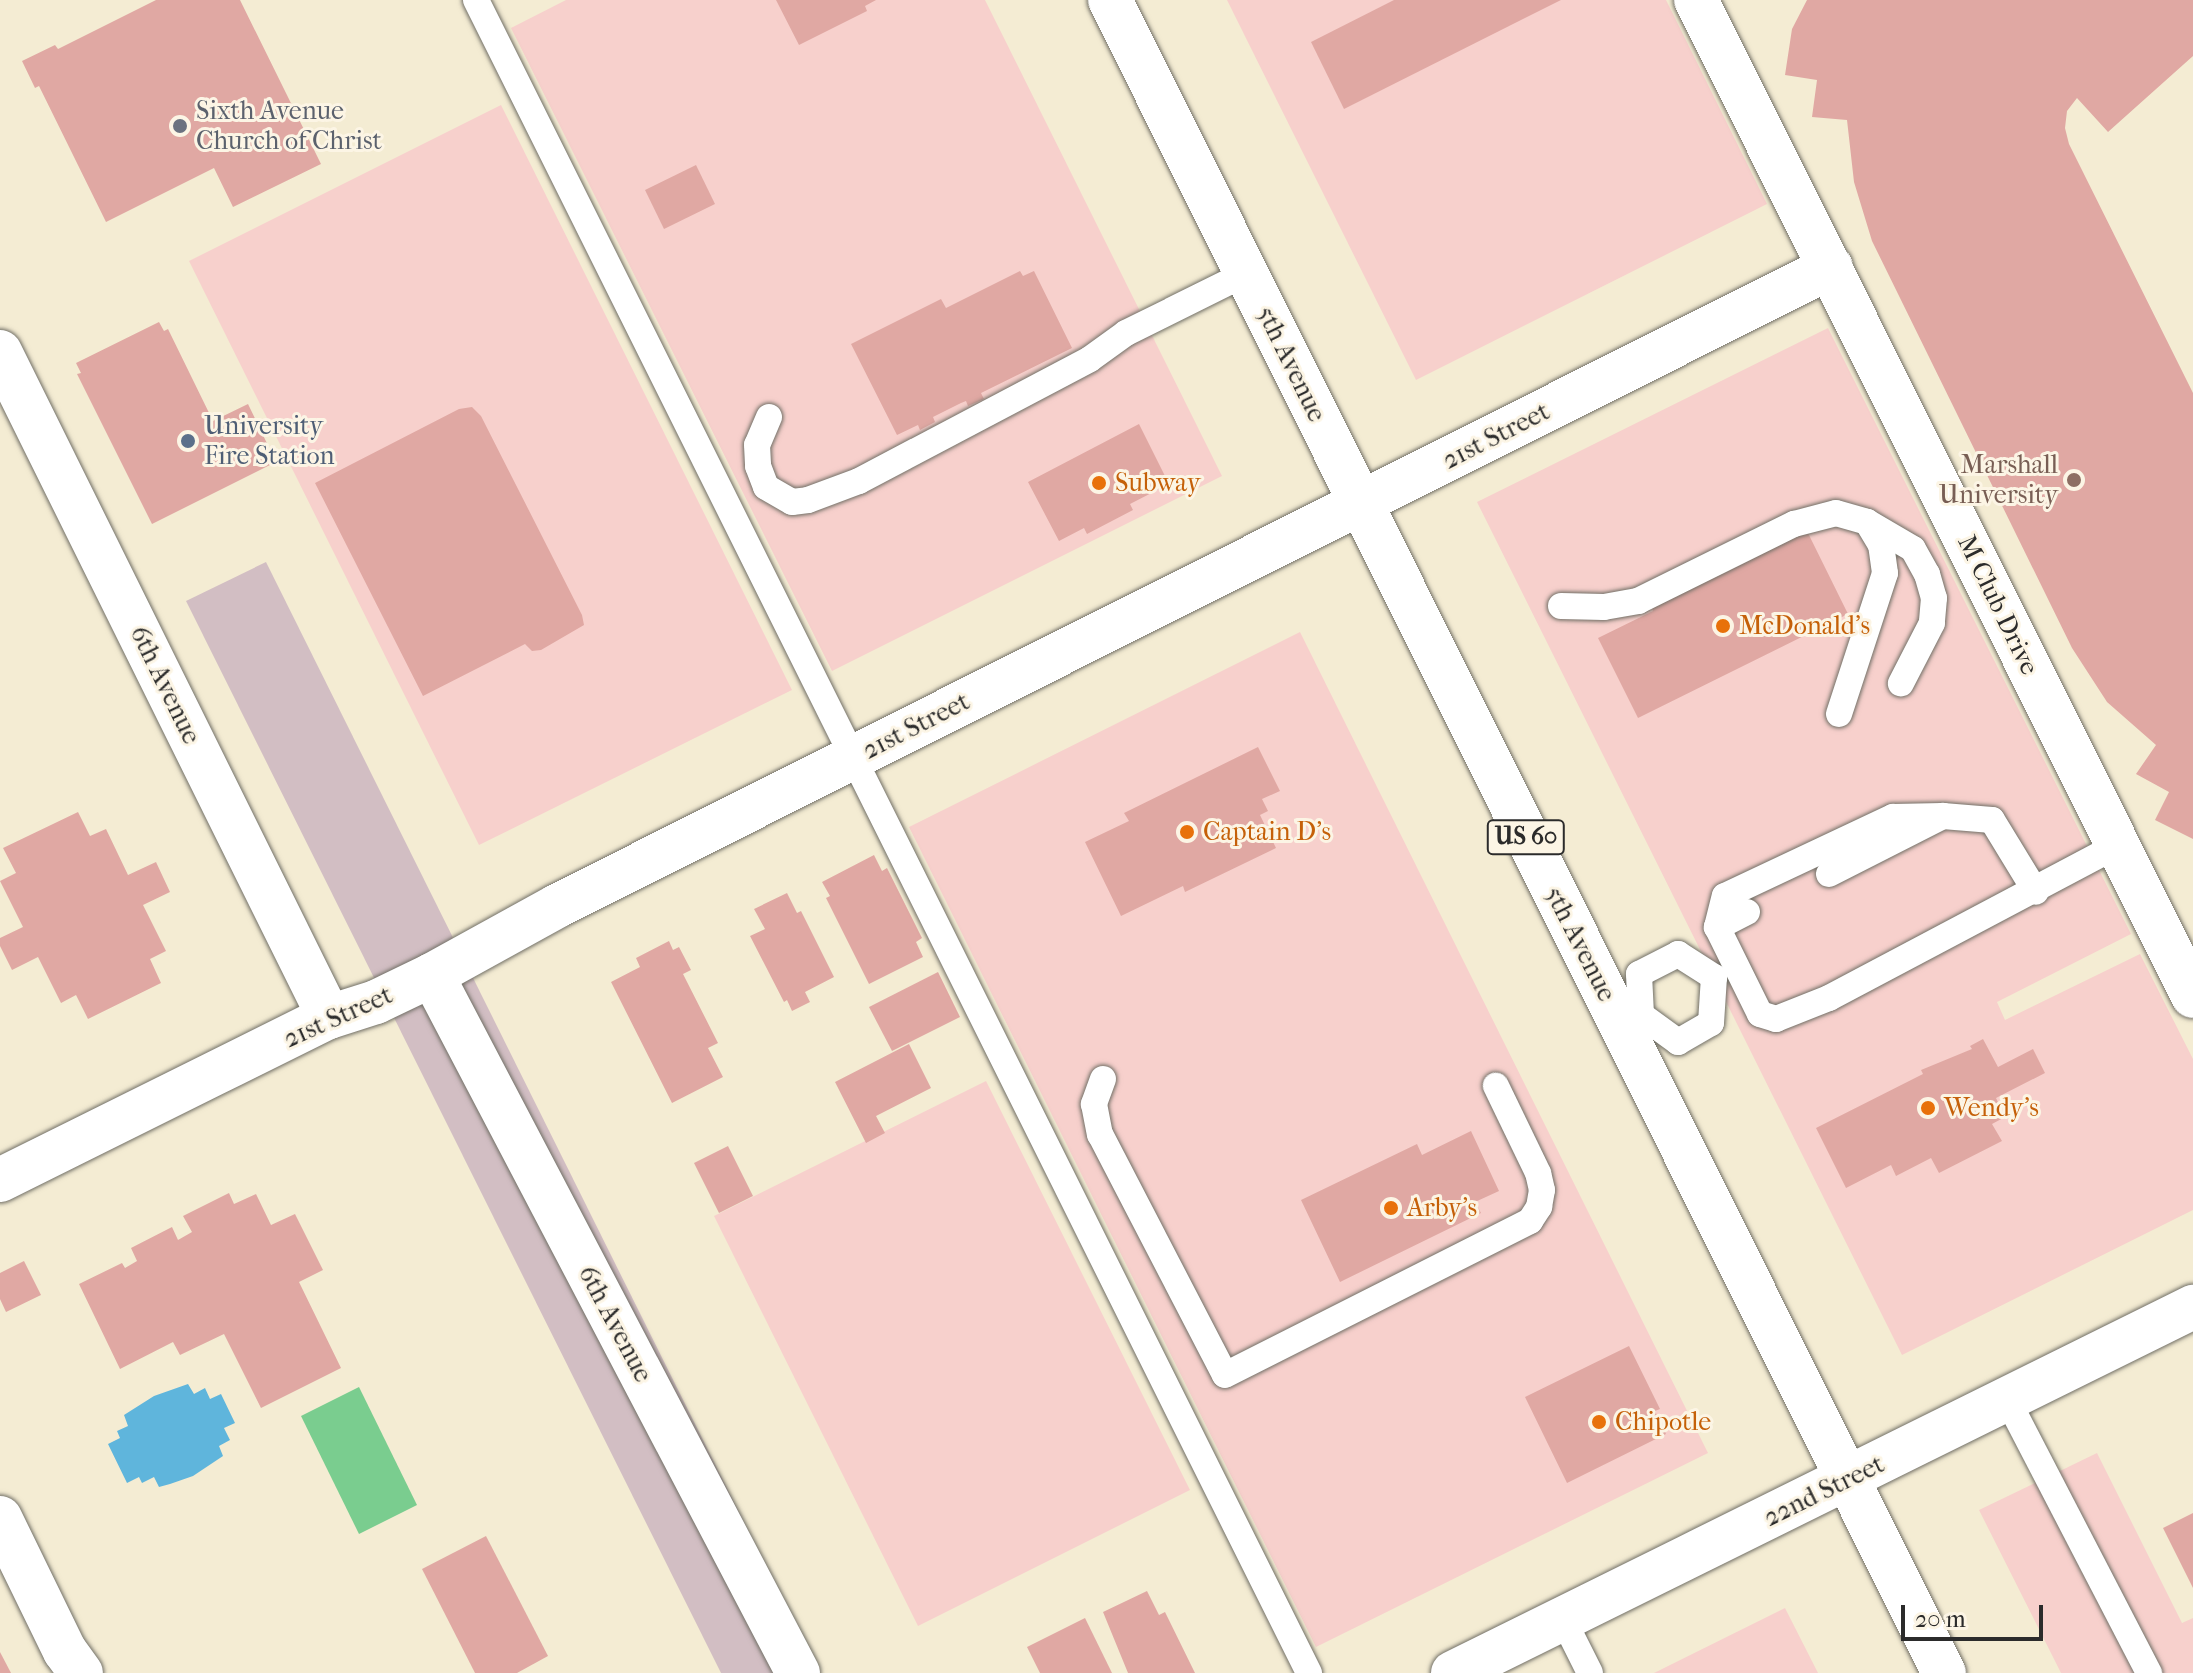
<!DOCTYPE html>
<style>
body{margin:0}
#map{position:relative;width:2193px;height:1673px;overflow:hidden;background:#f4ecd3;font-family:"IM FELL French Canon",serif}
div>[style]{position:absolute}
.built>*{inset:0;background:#f7d0cc}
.industrial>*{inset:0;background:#d2bec3}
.green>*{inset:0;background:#7acd8f}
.water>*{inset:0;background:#5fb5dc}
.building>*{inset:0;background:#e0a8a3}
.roads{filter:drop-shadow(0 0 2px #716f66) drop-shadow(0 0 2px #716f66)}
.lane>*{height:26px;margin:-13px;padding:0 13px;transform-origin:13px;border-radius:13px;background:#fff}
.street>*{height:44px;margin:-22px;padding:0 22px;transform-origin:22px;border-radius:22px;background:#fff}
.primary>*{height:44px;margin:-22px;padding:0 22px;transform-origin:22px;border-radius:22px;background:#fff}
.dots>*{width:22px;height:22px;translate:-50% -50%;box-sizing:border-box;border:4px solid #fcf5e5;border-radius:50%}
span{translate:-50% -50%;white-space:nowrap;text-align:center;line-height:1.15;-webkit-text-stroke:6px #fcf5e5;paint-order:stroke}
.shield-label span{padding:2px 6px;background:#fcf5e5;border:2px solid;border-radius:6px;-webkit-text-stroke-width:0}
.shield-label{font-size:24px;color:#2b2b2b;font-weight:700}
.worship-label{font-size:26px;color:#5b616d}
.left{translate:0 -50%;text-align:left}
.street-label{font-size:26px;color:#2b2b2b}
.service-label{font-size:26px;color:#4e5e75}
.education-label{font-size:26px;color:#785e54}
.right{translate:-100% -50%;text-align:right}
.food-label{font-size:26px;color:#c56008}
.scale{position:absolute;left:1901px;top:1605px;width:142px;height:36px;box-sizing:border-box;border:4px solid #2b2b2b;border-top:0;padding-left:10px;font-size:24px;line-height:28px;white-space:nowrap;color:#2b2b2b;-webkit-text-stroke:6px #fcf5e5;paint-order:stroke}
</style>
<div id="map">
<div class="built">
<i style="clip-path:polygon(566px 0,985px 0,1222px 476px,832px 671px,511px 28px)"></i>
<i style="clip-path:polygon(1227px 0,1666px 0,1767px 204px,1416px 380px)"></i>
<i style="clip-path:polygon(501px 105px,792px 690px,479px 845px,189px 261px)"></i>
<i style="clip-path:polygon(1828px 328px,2131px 934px,1997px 1002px,2005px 1020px,2140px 954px,2193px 1059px,2193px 1210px,1902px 1355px,1477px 502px)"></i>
<i style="clip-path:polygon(1300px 632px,1708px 1453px,1316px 1647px,909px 827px)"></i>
<i style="clip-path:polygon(986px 1081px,1190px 1490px,918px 1626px,714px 1216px)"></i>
<i style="clip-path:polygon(2097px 1453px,2182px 1623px,2193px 1618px,2193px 1673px,2061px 1673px,1979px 1510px)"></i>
<i style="clip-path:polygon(1785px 1608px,1818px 1673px,1654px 1673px)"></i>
</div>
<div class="industrial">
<i style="clip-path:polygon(266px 562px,819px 1673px,721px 1673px,186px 601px)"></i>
</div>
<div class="green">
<i style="clip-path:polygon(359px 1387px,417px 1505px,359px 1534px,301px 1416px)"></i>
</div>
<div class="water">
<i style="clip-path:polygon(188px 1384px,194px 1394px,205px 1388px,210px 1399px,221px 1394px,235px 1423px,224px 1428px,230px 1440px,219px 1446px,223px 1456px,193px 1476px,170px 1484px,159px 1487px,154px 1477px,142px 1483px,139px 1477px,127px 1483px,108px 1444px,120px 1438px,117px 1431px,128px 1426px,124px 1415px,154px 1396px)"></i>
</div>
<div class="building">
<i style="clip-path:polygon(156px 0,240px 0,321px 164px,233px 207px,214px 168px,106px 222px,39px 86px,35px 88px,22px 61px,55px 45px,58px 49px)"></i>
<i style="clip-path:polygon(776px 0,876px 0,865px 6px,867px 11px,799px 45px)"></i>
<i style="clip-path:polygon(1394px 0,1561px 0,1344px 109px,1311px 42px)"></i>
<i style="clip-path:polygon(1807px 0,2193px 0,2193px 56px,2108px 132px,2077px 98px,2067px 111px,2065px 128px,2069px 144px,2193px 393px,2193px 839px,2155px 820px,2169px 792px,2136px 774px,2156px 745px,2107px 702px,2072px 648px,1872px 241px,1854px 182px,1847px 120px,1812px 117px,1817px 80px,1785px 75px,1792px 29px)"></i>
<i style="clip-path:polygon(696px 165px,715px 204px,664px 229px,645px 190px)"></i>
<i style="clip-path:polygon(1020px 271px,1023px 276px,1034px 271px,1072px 348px,981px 393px,984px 399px,968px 406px,966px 401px,961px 403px,933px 417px,935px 422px,920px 430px,918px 425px,897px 435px,851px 344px,941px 299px,946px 308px)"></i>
<i style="clip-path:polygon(159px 322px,164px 331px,168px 329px,213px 421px,248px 404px,276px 462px,152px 524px,77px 374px,81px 373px,76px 363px)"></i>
<i style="clip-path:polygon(472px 407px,481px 416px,582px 615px,584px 625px,541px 650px,532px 651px,525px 644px,423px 696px,315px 483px,459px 409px)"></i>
<i style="clip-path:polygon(1139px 424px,1169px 484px,1130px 504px,1133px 510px,1087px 534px,1084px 528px,1059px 541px,1028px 482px)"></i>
<i style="clip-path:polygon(1806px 529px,1848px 614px,1638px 718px,1598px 638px,1653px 611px,1651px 606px)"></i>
<i style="clip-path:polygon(1258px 747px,1280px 791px,1262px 799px,1268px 811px,1260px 815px,1276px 848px,1185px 892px,1183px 886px,1121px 916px,1085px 842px,1129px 821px,1124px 813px)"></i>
<i style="clip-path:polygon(78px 812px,90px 836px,106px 829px,128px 875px,156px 862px,170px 892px,143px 905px,166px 951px,150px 959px,161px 983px,88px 1019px,76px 995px,61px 1003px,38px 957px,12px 970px,0 946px,0 938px,23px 927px,0 881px,16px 873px,3px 848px)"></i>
<i style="clip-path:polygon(874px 855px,882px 871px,887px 868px,922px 938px,916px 942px,923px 957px,869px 984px,826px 898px,830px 896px,822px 882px)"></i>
<i style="clip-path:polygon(787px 893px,797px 913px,801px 911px,834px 977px,805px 992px,810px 1002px,792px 1011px,787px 1000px,784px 1002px,750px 936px,765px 929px,754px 909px)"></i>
<i style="clip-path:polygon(669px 941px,673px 950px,679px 947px,691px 970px,683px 974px,718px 1043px,708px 1048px,723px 1077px,672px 1103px,611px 982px,640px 967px,636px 958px)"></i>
<i style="clip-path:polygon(938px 972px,960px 1017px,892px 1051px,869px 1007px)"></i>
<i style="clip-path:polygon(1983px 1039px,1998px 1067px,2033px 1049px,2045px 1073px,1996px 1098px,2005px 1117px,1992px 1124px,2002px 1141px,1939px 1173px,1931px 1158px,1896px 1176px,1891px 1165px,1846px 1188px,1816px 1128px,1923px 1074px,1921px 1070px,1972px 1049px,1970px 1046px)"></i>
<i style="clip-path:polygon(909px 1044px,931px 1088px,876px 1116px,885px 1133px,866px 1143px,835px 1082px)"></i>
<i style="clip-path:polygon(1471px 1131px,1499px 1191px,1475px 1202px,1481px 1213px,1340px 1282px,1301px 1200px,1417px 1144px,1422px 1155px)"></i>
<i style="clip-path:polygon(728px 1146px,753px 1196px,719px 1213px,694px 1163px)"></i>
<i style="clip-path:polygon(229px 1193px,234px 1204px,256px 1194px,271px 1225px,295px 1214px,323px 1270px,299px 1282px,341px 1368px,261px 1408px,224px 1334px,180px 1355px,173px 1342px,120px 1369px,79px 1284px,122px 1263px,125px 1268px,137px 1261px,131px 1248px,172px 1227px,178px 1240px,192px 1232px,183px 1216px)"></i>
<i style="clip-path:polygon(24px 1261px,41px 1295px,6px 1312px,0 1299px,0 1273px)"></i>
<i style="clip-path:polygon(1629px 1346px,1660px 1409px,1655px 1411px,1666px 1434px,1567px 1483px,1525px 1397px)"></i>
<i style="clip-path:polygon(2193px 1513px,2193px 1588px,2163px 1528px)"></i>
<i style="clip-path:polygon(486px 1536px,548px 1656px,517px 1673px,475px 1673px,422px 1569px)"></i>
<i style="clip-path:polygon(1147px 1591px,1159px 1615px,1165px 1612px,1195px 1673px,1128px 1673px,1103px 1612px)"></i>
<i style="clip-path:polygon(1085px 1618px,1112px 1673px,1040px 1673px,1027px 1647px)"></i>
<i style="clip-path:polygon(0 1652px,11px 1673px,0 1673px)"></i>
</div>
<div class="roads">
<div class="lane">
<i style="left:476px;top:0;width:1869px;rotate:63.53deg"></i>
<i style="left:769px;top:417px;width:30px;rotate:113deg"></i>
<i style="left:757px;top:445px;width:21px;rotate:87deg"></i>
<i style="left:758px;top:466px;width:22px;rotate:69deg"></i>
<i style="left:766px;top:487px;width:30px;rotate:30deg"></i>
<i style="left:792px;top:502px;width:16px;rotate:-7deg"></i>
<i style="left:808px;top:500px;width:54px;rotate:-20.4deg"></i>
<i style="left:859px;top:481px;width:261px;rotate:-27.8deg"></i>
<i style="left:1090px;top:359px;width:44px;rotate:-35.8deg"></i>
<i style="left:1126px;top:333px;width:133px;rotate:-26.4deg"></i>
<i style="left:1561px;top:606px;width:43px;rotate:1.3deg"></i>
<i style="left:1604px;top:607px;width:35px;rotate:-10deg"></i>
<i style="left:1638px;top:601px;width:174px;rotate:-26.3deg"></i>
<i style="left:1794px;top:524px;width:43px;rotate:-14.7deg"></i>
<i style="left:1836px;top:513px;width:32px;rotate:16deg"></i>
<i style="left:1867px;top:522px;width:53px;rotate:30.4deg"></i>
<i style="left:1913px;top:549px;width:29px;rotate:61deg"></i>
<i style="left:1927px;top:574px;width:25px;rotate:74deg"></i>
<i style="left:1934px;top:598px;width:25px;rotate:95deg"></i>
<i style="left:1932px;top:623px;width:68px;rotate:117.3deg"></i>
<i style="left:1839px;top:714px;width:148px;rotate:-71.9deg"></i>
<i style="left:1885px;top:573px;width:28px;rotate:-98deg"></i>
<i style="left:1881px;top:545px;width:27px;rotate:-121deg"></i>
<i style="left:1829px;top:874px;width:128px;rotate:-27deg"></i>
<i style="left:1943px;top:816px;width:49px;rotate:4.7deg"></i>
<i style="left:1992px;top:820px;width:84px;rotate:58.6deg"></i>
<i style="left:1747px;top:912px;width:34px;rotate:153deg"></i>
<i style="left:1717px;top:927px;width:97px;rotate:63.7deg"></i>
<i style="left:1760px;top:1014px;width:17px;rotate:17deg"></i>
<i style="left:1776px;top:1019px;width:57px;rotate:-21.6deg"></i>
<i style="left:1829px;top:998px;width:327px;rotate:-27.9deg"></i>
<i style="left:1717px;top:927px;width:32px;rotate:-76deg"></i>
<i style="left:1725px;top:896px;width:186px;rotate:-25.2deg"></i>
<i style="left:1893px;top:817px;width:50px;rotate:-1.1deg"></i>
<i style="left:1641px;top:1015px;width:46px;rotate:36.1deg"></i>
<i style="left:1678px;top:1042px;width:38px;rotate:-30deg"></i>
<i style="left:1711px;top:1023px;width:46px;rotate:-86.3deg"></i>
<i style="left:1641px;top:1015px;width:41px;rotate:-92.8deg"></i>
<i style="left:1639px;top:974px;width:44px;rotate:-27.1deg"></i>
<i style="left:1678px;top:954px;width:43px;rotate:32.6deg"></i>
<i style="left:1103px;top:1079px;width:27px;rotate:110deg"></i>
<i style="left:1094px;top:1104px;width:31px;rotate:79deg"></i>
<i style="left:1100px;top:1134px;width:271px;rotate:62.6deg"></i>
<i style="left:1225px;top:1375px;width:342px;rotate:-26.8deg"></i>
<i style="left:1530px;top:1221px;width:17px;rotate:-57deg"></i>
<i style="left:1539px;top:1207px;width:17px;rotate:-80deg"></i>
<i style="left:1542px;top:1190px;width:17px;rotate:-103deg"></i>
<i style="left:1538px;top:1173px;width:97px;rotate:-115.8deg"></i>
<i style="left:2007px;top:1399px;width:309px;rotate:62.6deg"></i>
<i style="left:1563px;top:1619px;width:60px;rotate:63.4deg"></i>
</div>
<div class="street">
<i style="left:1696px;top:0;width:1113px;rotate:63.48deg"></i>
<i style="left:0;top:352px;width:742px;rotate:63.68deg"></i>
<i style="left:432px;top:975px;width:788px;rotate:62.33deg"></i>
<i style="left:0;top:1180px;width:367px;rotate:-26.4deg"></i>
<i style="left:329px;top:1017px;width:49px;rotate:-17.7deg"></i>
<i style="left:376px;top:1002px;width:62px;rotate:-25.7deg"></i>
<i style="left:432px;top:975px;width:143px;rotate:-28.9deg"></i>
<i style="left:557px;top:906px;width:1425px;rotate:-26.64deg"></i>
<i style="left:0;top:1518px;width:148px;rotate:64deg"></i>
<i style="left:65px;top:1651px;width:27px;rotate:54deg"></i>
<i style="left:1453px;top:1673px;width:826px;rotate:-26.32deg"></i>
</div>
<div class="primary">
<i style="left:1110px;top:0;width:1869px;rotate:63.5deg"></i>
</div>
</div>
<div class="dots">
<i style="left:180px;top:126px;background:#6b7280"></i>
<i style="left:188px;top:441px;background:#5c6f8a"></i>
<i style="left:2074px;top:480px;background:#8d6e63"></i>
<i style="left:1099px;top:483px;background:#e8710a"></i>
<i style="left:1723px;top:626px;background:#e8710a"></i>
<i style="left:1187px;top:832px;background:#e8710a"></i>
<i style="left:1928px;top:1108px;background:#e8710a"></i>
<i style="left:1391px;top:1208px;background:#e8710a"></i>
<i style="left:1599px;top:1422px;background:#e8710a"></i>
</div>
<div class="shield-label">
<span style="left:1526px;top:837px">US 60</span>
</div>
<div class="worship-label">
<span class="left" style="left:196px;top:126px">Sixth Avenue<br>Church of Christ</span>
</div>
<div class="street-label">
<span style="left:1291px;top:364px;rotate:64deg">5th Avenue</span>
<span style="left:1496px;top:436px;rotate:-27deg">21st Street</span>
<span style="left:1998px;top:605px;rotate:64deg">M Club Drive</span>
<span style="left:165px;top:685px;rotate:64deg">6th Avenue</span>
<span style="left:916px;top:726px;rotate:-27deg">21st Street</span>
<span style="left:1580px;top:944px;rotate:63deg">5th Avenue</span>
<span style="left:338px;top:1017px;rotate:-24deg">21st Street</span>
<span style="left:615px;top:1324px;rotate:62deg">6th Avenue</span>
<span style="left:1824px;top:1491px;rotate:-26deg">22nd Street</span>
</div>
<div class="service-label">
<span class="left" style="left:204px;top:441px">University<br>Fire Station</span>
</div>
<div class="education-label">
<span class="right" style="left:2058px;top:480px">Marshall<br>University</span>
</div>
<div class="food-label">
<span class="left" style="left:1115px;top:483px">Subway</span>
<span class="left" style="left:1739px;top:626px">McDonald's</span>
<span class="left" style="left:1203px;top:832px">Captain D's</span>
<span class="left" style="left:1944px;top:1108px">Wendy's</span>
<span class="left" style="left:1407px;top:1208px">Arby's</span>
<span class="left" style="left:1615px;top:1422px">Chipotle</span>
</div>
<div class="scale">20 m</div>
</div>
